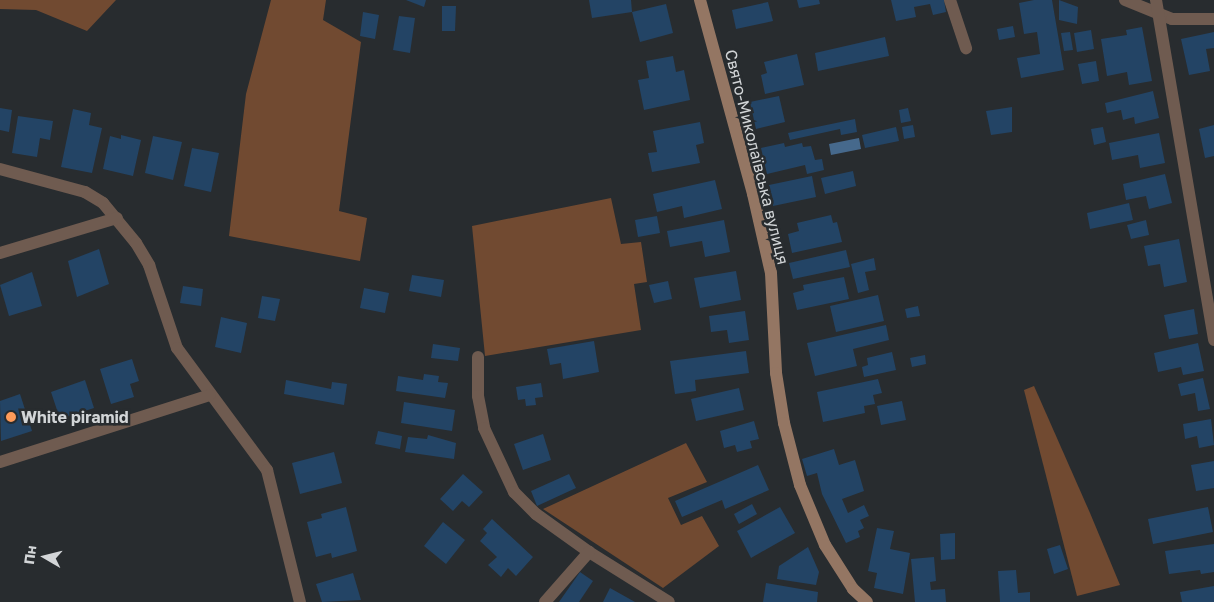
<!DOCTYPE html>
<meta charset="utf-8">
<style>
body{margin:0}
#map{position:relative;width:1214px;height:602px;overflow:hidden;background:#282c2f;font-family:"Golos Text",sans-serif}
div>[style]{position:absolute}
.green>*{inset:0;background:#714a31}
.water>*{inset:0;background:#46698c}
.building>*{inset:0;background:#234465}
.street>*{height:12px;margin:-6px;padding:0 6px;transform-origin:6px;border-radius:6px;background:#6f5b50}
.secondary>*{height:12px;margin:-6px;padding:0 6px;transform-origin:6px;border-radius:6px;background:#947663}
.dots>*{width:14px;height:14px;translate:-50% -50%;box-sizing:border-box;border:2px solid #282c2f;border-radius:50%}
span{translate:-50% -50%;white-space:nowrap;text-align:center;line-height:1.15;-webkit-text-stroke:5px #282c2f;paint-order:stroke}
.street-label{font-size:16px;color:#d2d5d7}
.poi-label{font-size:16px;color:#d2d5d7;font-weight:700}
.left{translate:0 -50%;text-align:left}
.north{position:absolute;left:20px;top:532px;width:50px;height:50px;-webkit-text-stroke:4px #282c2f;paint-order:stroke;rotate:278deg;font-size:14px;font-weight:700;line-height:20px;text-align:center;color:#d2d5d7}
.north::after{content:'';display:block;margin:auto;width:18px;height:22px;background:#d2d5d7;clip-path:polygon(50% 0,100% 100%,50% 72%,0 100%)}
</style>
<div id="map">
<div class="green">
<i style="clip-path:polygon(0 0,116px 0,87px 31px,36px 10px,0 9px)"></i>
<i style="clip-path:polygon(271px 0,326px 0,323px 20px,361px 42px,339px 211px,367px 218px,360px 261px,229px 236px,246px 94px)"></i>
<i style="clip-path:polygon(611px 198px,621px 244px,641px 242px,647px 282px,634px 284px,641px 330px,485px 356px,472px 226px)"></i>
<i style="clip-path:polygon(1034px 386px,1090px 513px,1120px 585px,1077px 596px,1024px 390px)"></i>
<i style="clip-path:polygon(686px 443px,707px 482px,668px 498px,681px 525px,702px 516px,719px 546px,663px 588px,543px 509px)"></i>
</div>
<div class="water">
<i style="clip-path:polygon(859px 138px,861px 149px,831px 155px,829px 144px)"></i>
</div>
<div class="building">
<i style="clip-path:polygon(406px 0,426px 0,424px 7px)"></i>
<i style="clip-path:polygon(589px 0,631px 0,632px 12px,592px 18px)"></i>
<i style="clip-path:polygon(797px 0,819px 0,820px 4px,799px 8px)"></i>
<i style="clip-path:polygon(891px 0,944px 0,946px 12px,933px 15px,930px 4px,914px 7px,916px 17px,896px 21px)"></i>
<i style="clip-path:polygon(1034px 0,1052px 0,1064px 70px,1021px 78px,1017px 58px,1040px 54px,1037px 32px,1024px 34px,1019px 3px)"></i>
<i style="clip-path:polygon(1059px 0,1078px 7px,1077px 24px,1059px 20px)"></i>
<i style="clip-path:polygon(768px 2px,773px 21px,736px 29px,732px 10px)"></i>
<i style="clip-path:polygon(666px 4px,673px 33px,640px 42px,632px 12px)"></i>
<i style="clip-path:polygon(442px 6px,456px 6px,455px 31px,442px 31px)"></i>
<i style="clip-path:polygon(363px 12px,379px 15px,375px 39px,360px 36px)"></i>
<i style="clip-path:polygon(399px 16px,415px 18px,410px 53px,393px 50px)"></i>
<i style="clip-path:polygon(1013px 26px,1015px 37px,999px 40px,997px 29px)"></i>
<i style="clip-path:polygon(1142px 27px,1152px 81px,1129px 85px,1127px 72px,1107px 76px,1101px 39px,1127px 35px,1126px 30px)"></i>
<i style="clip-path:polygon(1091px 30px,1094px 49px,1077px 52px,1074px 33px)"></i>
<i style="clip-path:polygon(1070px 32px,1073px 50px,1064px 51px,1061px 33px)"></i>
<i style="clip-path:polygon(1214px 32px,1214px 48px,1206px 49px,1210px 71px,1189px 75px,1181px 39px)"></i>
<i style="clip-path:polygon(885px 37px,889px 56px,818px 71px,815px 53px)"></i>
<i style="clip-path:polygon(797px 54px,804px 85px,765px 94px,761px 75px,767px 73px,764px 62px)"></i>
<i style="clip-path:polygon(673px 56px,676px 72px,684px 70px,690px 100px,644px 110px,638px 80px,649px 78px,646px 61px)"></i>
<i style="clip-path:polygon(1096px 61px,1099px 81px,1082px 84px,1078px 64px)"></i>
<i style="clip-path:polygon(1153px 91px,1159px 118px,1135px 124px,1134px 117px,1123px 120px,1121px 110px,1107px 113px,1105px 103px)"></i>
<i style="clip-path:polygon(779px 96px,785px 122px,756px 129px,750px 102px)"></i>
<i style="clip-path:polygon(1012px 107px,1012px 132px,991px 135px,986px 111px)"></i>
<i style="clip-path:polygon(0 108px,12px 110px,9px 132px,0 130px)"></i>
<i style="clip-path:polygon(908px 108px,911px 121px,901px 123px,899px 110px)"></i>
<i style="clip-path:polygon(73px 109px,91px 113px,89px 125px,102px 128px,92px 173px,61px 167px)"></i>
<i style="clip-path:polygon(18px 116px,53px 121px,50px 140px,40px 138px,37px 157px,12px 153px)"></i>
<i style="clip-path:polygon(855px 119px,857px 132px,841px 135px,840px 129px,790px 140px,788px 133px)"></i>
<i style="clip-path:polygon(700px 122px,704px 143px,696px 145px,700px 163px,652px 172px,648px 153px,657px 152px,653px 131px)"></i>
<i style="clip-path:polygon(913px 125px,915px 137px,904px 139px,902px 127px)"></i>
<i style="clip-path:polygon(1214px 125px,1214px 156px,1205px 158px,1199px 129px)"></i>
<i style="clip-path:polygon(896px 127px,899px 141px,865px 148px,862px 135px)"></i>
<i style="clip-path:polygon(1103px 127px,1106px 142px,1094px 145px,1091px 129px)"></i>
<i style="clip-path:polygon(1159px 133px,1165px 163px,1140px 168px,1138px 155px,1112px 160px,1109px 143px)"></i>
<i style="clip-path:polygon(121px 135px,141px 140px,133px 176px,103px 169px,110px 136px,121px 139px)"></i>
<i style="clip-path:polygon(153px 136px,182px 142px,173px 180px,145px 173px)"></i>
<i style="clip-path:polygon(784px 143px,785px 147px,802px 143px,803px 147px,811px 146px,815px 160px,822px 159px,824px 170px,807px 174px,805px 165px,767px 174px,761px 148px)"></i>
<i style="clip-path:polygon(192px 148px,219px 153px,211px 192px,184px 186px)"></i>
<i style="clip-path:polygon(853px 171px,856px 186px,825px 194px,821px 178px)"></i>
<i style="clip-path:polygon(1165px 174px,1172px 203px,1149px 209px,1146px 196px,1126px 200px,1123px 184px)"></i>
<i style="clip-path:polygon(812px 176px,816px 197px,773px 206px,769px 185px)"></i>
<i style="clip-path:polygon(715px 180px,722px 209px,684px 218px,682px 206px,657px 212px,653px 194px)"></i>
<i style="clip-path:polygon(1129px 203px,1133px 220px,1090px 229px,1087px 213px)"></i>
<i style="clip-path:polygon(831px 215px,833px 223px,837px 222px,842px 242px,792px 253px,788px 234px,799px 231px,797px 223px)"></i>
<i style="clip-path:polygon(657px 216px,660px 233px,638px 237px,635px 220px)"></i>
<i style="clip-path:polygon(724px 220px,730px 252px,705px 257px,702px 241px,670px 247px,667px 231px)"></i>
<i style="clip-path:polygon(1146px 220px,1149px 235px,1131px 239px,1127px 225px)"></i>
<i style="clip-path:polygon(1179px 239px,1187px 282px,1164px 287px,1160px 264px,1148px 266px,1144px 246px)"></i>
<i style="clip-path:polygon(99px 249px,109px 284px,77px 297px,68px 261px)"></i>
<i style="clip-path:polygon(846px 250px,850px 267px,793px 279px,789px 263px)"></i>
<i style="clip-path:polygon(874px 258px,876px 270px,865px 272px,869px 290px,858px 293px,851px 264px)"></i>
<i style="clip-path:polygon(736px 271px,741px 300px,700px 308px,694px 278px)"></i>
<i style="clip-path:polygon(32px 272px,42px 306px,9px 316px,0 285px)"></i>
<i style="clip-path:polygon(412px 275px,444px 280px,441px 297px,409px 291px)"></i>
<i style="clip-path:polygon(844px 277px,849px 299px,797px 310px,793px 293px,804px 290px,803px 285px)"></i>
<i style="clip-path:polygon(668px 281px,672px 299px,654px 303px,649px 285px)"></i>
<i style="clip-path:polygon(183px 286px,203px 289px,201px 306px,180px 303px)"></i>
<i style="clip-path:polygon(364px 288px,389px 293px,385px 313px,360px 308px)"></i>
<i style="clip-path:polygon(878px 295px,884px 321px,836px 332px,830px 306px)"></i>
<i style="clip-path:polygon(262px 296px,280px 299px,275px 321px,258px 318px)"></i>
<i style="clip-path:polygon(918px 306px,920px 316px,907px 318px,905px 309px)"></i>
<i style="clip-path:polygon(1194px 309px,1198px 334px,1169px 339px,1164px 315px)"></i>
<i style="clip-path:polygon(745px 311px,749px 340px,729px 343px,727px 330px,711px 332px,709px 316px)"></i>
<i style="clip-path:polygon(221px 317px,247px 323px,241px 353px,215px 347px)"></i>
<i style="clip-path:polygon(886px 325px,889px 340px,853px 349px,857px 366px,815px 376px,807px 343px)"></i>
<i style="clip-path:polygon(594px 341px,599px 372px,563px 379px,561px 363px,550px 365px,547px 349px)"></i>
<i style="clip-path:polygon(1198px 343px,1204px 371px,1183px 375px,1181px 367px,1158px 372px,1154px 353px)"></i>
<i style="clip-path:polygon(433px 344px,460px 348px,458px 361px,431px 358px)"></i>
<i style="clip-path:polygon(746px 351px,749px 373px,695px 380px,696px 391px,675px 394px,670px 361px)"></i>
<i style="clip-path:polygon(892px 352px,896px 370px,864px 377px,862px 367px,868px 365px,867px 358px)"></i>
<i style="clip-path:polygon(925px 355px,926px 364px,912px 367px,910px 358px)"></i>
<i style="clip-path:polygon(132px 359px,139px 381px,130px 384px,134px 397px,111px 404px,100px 369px)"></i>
<i style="clip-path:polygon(424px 374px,439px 376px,438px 382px,448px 383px,445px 398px,396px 391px,398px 376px,423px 380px)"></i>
<i style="clip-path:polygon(1203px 378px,1210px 409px,1198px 411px,1195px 393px,1181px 396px,1178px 384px)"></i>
<i style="clip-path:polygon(878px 379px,882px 393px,873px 395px,875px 404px,864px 406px,865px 413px,823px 422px,817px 392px)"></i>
<i style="clip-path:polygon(85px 380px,94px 408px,60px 419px,51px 392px)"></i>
<i style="clip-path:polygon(286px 380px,331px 389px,332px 382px,347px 384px,344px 405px,284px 394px)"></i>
<i style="clip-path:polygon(541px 383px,543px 397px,535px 398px,536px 405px,526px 406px,525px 399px,518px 400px,516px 387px)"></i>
<i style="clip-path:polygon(739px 388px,744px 410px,696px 421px,691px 399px)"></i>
<i style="clip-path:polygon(20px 394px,32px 431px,1px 441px,0 401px)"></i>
<i style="clip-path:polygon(902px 401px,906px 420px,881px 425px,877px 406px)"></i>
<i style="clip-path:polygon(404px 402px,455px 410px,452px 431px,401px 423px)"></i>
<i style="clip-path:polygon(1211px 419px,1214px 445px,1199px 448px,1197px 436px,1185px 439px,1183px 424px)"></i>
<i style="clip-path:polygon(754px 421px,759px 439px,750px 441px,752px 448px,737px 452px,735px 445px,724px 448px,720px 431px)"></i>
<i style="clip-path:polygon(378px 431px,402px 436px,400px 449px,375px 444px)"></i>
<i style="clip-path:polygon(543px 434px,551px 460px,523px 470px,514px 444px)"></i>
<i style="clip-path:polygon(428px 435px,456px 443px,454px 459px,405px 452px,408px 437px,427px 439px)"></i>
<i style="clip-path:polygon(834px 449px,839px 465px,855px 460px,864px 491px,842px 499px,848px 513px,864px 505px,869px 516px,860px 520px,864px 528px,858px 531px,860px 537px,846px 543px,822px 494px,817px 473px,807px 476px,802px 459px)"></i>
<i style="clip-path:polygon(334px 452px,342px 483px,300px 494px,292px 463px)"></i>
<i style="clip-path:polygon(1214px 461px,1214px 488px,1196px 491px,1191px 465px)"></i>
<i style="clip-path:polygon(758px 465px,769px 490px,725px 509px,722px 500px,682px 517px,675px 501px)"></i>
<i style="clip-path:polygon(463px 474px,483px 492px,469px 507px,462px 501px,453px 511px,440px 499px)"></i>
<i style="clip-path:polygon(569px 474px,576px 488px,537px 506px,531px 491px)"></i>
<i style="clip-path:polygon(752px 504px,757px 514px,739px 524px,734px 514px)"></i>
<i style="clip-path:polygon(346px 507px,357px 551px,332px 558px,331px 553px,316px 557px,307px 522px,322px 518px,321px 514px)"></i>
<i style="clip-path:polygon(780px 507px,795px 533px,751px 558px,737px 531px)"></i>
<i style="clip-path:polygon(1208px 507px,1213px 532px,1153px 544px,1148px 519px)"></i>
<i style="clip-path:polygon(492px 519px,533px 557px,516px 576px,508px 568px,501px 577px,488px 565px,497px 557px,480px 541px,487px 533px,483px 529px)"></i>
<i style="clip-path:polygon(443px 522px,465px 540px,446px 564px,424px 546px)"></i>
<i style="clip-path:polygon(877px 528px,894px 531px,890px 549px,910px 553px,903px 594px,874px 588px,877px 573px,868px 571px)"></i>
<i style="clip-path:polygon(955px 533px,955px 559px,941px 560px,940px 534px)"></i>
<i style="clip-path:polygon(1214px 544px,1214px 572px,1201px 574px,1200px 570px,1169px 574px,1165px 551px)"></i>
<i style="clip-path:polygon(1060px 545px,1068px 569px,1054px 574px,1047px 549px)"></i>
<i style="clip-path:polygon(808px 547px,819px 572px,816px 585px,777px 579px,779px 566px)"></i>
<i style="clip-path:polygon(934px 557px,936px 581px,930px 582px,931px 590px,945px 589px,946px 602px,915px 602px,911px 559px)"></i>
<i style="clip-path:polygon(1016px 570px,1018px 593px,1030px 592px,1030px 602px,1000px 602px,998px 571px)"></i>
<i style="clip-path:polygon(580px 572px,593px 581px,579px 602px,559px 602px)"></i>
<i style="clip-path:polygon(353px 573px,361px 600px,322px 602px,316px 584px)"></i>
<i style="clip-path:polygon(766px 583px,818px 592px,817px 602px,763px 602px)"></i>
<i style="clip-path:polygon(1214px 586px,1214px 602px,1182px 602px,1180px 592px)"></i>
<i style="clip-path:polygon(610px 588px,635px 602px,603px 602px)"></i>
</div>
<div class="street">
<i style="left:950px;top:0;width:51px;rotate:71.6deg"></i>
<i style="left:1125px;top:0;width:51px;rotate:22deg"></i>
<i style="left:1172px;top:19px;width:42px"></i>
<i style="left:1156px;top:0;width:345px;rotate:80.3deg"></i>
<i style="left:0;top:169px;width:88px;rotate:15.1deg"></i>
<i style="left:85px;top:192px;width:21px;rotate:31deg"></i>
<i style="left:103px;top:203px;width:52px;rotate:50.5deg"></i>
<i style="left:136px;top:243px;width:26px;rotate:59deg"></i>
<i style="left:149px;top:265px;width:88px;rotate:71.4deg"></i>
<i style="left:177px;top:348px;width:152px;rotate:53.6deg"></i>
<i style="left:267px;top:470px;width:136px;rotate:76deg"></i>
<i style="left:0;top:253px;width:122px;rotate:-16.7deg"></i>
<i style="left:478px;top:357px;width:39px;rotate:90deg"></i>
<i style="left:478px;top:396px;width:33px;rotate:79deg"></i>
<i style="left:484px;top:428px;width:71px;rotate:64.9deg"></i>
<i style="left:514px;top:492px;width:31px;rotate:45deg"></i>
<i style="left:536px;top:514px;width:65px;rotate:35.6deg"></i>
<i style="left:589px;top:552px;width:94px;rotate:32deg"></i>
<i style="left:0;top:462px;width:220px;rotate:-17.7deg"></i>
<i style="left:545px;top:602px;width:67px;rotate:-48.7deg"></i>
</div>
<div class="secondary">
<i style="left:700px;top:0;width:201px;rotate:74.7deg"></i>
<i style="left:753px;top:194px;width:81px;rotate:77.2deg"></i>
<i style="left:771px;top:273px;width:100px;rotate:87.1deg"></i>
<i style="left:776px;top:373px;width:51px;rotate:80.9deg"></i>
<i style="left:784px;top:423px;width:64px;rotate:75.5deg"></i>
<i style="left:800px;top:485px;width:65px;rotate:67.4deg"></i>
<i style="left:825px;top:545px;width:52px;rotate:57.5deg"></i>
<i style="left:853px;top:589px;width:19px;rotate:43deg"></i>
</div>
<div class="dots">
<i style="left:11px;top:417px;background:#ff9b5a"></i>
</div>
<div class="street-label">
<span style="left:757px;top:157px;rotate:76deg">Свято-Миколаївська вулиця</span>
</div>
<div class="poi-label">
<span class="left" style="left:21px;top:417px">White piramid</span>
</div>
<div class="north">Пн</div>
</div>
